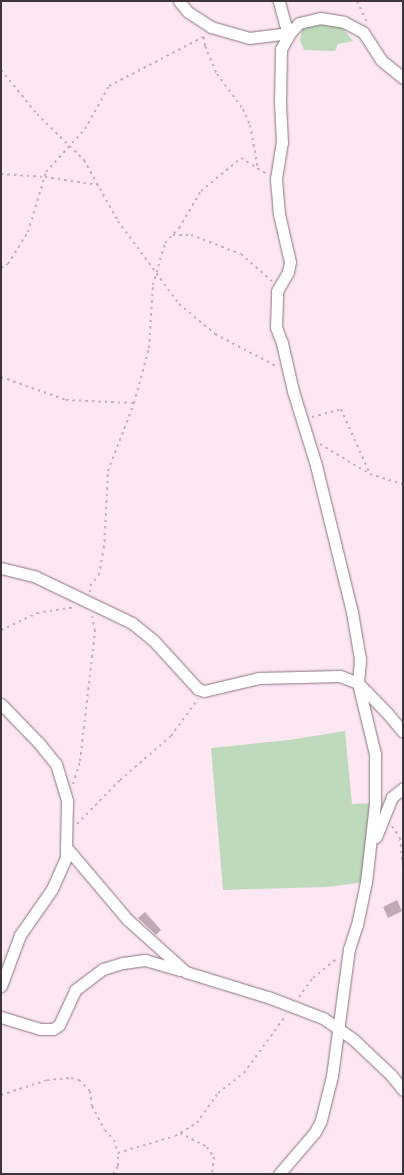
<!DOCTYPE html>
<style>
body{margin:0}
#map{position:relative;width:404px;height:1175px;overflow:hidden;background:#fde7f2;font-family:"Varela Round",sans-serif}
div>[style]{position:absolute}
.green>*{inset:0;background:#bed9bb}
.building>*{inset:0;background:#bfa9b4}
.path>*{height:2px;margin-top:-1px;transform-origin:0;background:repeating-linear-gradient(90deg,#c3b1ba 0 2.5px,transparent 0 6.5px)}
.roads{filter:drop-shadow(0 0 1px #89757f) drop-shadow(0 0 1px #89757f)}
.minor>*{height:11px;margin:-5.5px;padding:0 5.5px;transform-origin:5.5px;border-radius:5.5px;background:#fff}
span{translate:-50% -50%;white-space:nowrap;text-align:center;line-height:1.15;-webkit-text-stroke:4.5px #fde7f2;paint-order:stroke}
.frame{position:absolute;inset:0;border:2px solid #3e353a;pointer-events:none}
</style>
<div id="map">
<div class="green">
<i style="clip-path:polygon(312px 24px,341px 26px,353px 41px,338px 44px,335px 51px,304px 50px,300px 40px,302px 29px)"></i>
<i style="clip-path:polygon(345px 731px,352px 804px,375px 803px,366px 882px,326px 887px,223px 890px,211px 748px,289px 740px)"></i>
</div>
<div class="building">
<i style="clip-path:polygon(397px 900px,402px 911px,388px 918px,383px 907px)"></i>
<i style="clip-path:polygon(145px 912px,161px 930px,156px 935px,138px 918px)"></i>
</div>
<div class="path">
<i style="left:357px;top:1px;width:23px;rotate:65deg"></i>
<i style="left:204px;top:37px;width:9px;rotate:84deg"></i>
<i style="left:205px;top:46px;width:30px;rotate:67deg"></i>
<i style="left:217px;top:74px;width:44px;rotate:53.4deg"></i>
<i style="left:243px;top:109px;width:17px;rotate:66deg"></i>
<i style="left:250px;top:125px;width:45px;rotate:79.7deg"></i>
<i style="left:1px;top:70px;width:57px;rotate:50.7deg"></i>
<i style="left:37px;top:114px;width:66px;rotate:44.4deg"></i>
<i style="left:84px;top:160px;width:70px;rotate:60.9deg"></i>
<i style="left:118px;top:221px;width:103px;rotate:53.7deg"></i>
<i style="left:179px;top:304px;width:47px;rotate:39.8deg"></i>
<i style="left:215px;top:334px;width:69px;rotate:27.7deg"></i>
<i style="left:1px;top:174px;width:44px;rotate:3.9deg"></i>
<i style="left:45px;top:177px;width:54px;rotate:8.6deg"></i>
<i style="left:173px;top:235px;width:18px"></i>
<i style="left:191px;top:235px;width:53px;rotate:20.8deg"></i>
<i style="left:241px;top:254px;width:41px;rotate:41.1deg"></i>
<i style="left:1px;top:268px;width:8px;rotate:-30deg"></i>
<i style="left:8px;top:264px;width:38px;rotate:-58deg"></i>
<i style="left:28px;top:232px;width:63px;rotate:-73.3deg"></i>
<i style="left:46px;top:172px;width:58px;rotate:-47.8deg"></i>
<i style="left:85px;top:129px;width:49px;rotate:-60.8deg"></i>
<i style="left:109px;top:86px;width:108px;rotate:-27.5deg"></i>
<i style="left:1px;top:377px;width:69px;rotate:19.5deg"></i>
<i style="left:66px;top:400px;width:68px;rotate:2.5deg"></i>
<i style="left:312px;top:417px;width:30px;rotate:-15deg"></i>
<i style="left:341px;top:409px;width:71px;rotate:66deg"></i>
<i style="left:320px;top:444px;width:58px;rotate:31deg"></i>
<i style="left:370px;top:474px;width:34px;rotate:17deg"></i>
<i style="left:90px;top:592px;width:6px;rotate:-90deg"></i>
<i style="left:90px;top:586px;width:14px;rotate:-51deg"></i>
<i style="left:99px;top:575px;width:27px;rotate:-80deg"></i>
<i style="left:104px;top:548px;width:77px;rotate:-87deg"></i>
<i style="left:108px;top:471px;width:73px;rotate:-69.1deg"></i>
<i style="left:134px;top:403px;width:57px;rotate:-74.7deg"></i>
<i style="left:149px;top:348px;width:63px;rotate:-86.4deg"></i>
<i style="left:153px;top:285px;width:44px;rotate:-74.1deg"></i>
<i style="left:165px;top:243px;width:21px;rotate:-47deg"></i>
<i style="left:179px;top:228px;width:43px;rotate:-59.3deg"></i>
<i style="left:201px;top:191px;width:52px;rotate:-39.5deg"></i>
<i style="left:241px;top:158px;width:31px;rotate:32deg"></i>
<i style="left:1px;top:630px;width:40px;rotate:-25deg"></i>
<i style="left:37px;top:613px;width:37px;rotate:-9deg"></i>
<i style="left:73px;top:784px;width:24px;rotate:-73deg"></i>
<i style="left:80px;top:761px;width:131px;rotate:-83.4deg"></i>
<i style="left:95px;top:631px;width:15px;rotate:-101deg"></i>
<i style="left:77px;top:824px;width:62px;rotate:-45.7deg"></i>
<i style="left:120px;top:780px;width:67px;rotate:-40.8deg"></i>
<i style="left:171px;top:736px;width:46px;rotate:-53.9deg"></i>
<i style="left:392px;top:826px;width:14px;rotate:56deg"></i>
<i style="left:400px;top:838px;width:31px;rotate:84deg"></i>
<i style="left:299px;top:997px;width:24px;rotate:-54deg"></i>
<i style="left:313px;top:978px;width:32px;rotate:-39deg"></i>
<i style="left:1px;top:1095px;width:48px;rotate:-18.1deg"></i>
<i style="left:47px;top:1080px;width:24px;rotate:-5deg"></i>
<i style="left:71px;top:1078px;width:8px;rotate:14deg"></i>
<i style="left:79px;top:1080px;width:16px;rotate:45deg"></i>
<i style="left:90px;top:1091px;width:15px;rotate:82deg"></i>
<i style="left:92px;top:1106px;width:27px;rotate:62deg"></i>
<i style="left:105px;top:1130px;width:13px;rotate:48deg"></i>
<i style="left:114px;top:1140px;width:14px;rotate:73deg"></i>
<i style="left:180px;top:1133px;width:30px;rotate:27deg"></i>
<i style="left:207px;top:1147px;width:12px;rotate:55deg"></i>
<i style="left:214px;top:1157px;width:17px;rotate:97deg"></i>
<i style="left:113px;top:1174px;width:9px;rotate:-58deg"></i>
<i style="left:118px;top:1166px;width:13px;rotate:-90deg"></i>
<i style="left:118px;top:1153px;width:59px;rotate:-16.6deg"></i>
<i style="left:175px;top:1136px;width:26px;rotate:-31deg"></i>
<i style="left:197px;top:1123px;width:37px;rotate:-55deg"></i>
<i style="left:218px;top:1093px;width:33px;rotate:-38deg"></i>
<i style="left:244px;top:1073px;width:72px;rotate:-54.1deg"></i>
</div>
<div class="roads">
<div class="minor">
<i style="left:179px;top:1px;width:14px;rotate:51deg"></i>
<i style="left:188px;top:12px;width:27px;rotate:33deg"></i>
<i style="left:211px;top:27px;width:40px;rotate:16deg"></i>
<i style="left:249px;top:38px;width:41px;rotate:-7deg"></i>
<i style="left:290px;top:33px;width:13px;rotate:-48deg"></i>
<i style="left:299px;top:23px;width:22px;rotate:-13deg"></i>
<i style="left:320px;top:18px;width:24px;rotate:9deg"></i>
<i style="left:344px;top:22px;width:21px;rotate:28deg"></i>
<i style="left:363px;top:32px;width:33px;rotate:57deg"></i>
<i style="left:381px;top:60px;width:28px;rotate:39deg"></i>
<i style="left:1px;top:568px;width:36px;rotate:14deg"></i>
<i style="left:36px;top:577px;width:106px;rotate:25.6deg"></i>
<i style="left:132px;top:623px;width:28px;rotate:39deg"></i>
<i style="left:154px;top:641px;width:65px;rotate:47.5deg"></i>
<i style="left:198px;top:689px;width:6px;rotate:18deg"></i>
<i style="left:204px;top:691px;width:57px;rotate:-13.3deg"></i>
<i style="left:259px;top:678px;width:81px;rotate:-1.4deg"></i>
<i style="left:340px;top:676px;width:19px;rotate:21deg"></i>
<i style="left:358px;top:683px;width:43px;rotate:45.9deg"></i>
<i style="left:388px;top:714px;width:23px;rotate:50deg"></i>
<i style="left:1px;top:704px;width:53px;rotate:45.8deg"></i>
<i style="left:38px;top:742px;width:28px;rotate:51deg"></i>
<i style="left:56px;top:764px;width:39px;rotate:73deg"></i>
<i style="left:67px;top:801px;width:46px;rotate:91.2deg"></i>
<i style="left:66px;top:847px;width:96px;rotate:49.7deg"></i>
<i style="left:128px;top:920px;width:78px;rotate:41.9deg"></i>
<i style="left:186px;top:972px;width:86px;rotate:17deg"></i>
<i style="left:268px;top:997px;width:59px;rotate:20.9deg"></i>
<i style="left:323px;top:1018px;width:37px;rotate:35deg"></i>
<i style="left:353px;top:1039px;width:52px;rotate:43.5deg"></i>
<i style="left:391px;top:1075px;width:19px;rotate:51deg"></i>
<i style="left:376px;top:837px;width:43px;rotate:-68.2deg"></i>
<i style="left:392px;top:797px;width:14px;rotate:-39deg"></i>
<i style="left:1px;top:986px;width:54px;rotate:-69.6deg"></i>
<i style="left:20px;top:935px;width:56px;rotate:-55.2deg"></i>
<i style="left:52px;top:889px;width:35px;rotate:-66deg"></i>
<i style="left:66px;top:857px;width:10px;rotate:-90deg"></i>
<i style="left:1px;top:1017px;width:41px;rotate:17.1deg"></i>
<i style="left:40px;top:1029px;width:13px"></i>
<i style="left:53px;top:1029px;width:7px;rotate:-34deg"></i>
<i style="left:59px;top:1025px;width:38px;rotate:-65deg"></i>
<i style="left:75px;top:990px;width:35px;rotate:-37deg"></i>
<i style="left:103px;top:969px;width:21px;rotate:-17deg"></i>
<i style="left:123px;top:963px;width:22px;rotate:-8deg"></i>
<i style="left:145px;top:960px;width:36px;rotate:16deg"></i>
<i style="left:279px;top:1174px;width:55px;rotate:-49.4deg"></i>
<i style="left:315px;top:1132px;width:13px;rotate:-63deg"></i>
<i style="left:321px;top:1120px;width:45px;rotate:-76deg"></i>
<i style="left:332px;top:1076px;width:128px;rotate:-82.4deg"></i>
<i style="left:349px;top:949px;width:25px;rotate:-72deg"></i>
<i style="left:357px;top:925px;width:44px;rotate:-78.2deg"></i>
<i style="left:366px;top:882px;width:80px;rotate:-83.5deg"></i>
<i style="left:375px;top:803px;width:49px;rotate:-90deg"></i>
<i style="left:375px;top:754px;width:73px;rotate:-103.5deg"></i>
<i style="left:358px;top:683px;width:24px;rotate:-85deg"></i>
<i style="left:360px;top:659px;width:48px;rotate:-99.7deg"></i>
<i style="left:352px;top:612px;width:151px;rotate:-103.8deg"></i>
<i style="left:316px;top:465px;width:77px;rotate:-107.3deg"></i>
<i style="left:293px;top:391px;width:49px;rotate:-102.9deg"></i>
<i style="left:282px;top:343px;width:17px;rotate:-111deg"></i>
<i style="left:276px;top:327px;width:36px;rotate:-88deg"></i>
<i style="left:277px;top:291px;width:22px;rotate:-60deg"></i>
<i style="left:288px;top:272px;width:10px;rotate:-79deg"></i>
<i style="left:290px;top:262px;width:49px;rotate:-102.9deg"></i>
<i style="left:279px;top:214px;width:35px;rotate:-95deg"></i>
<i style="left:276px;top:179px;width:36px;rotate:-81deg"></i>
<i style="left:282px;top:143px;width:41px;rotate:-92.8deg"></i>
<i style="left:280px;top:102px;width:53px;rotate:-88.9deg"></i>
<i style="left:281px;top:49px;width:18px;rotate:-61deg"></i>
<i style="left:290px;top:33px;width:10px;rotate:-119deg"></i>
<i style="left:285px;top:24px;width:24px;rotate:-105deg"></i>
</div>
</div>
<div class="frame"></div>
</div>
